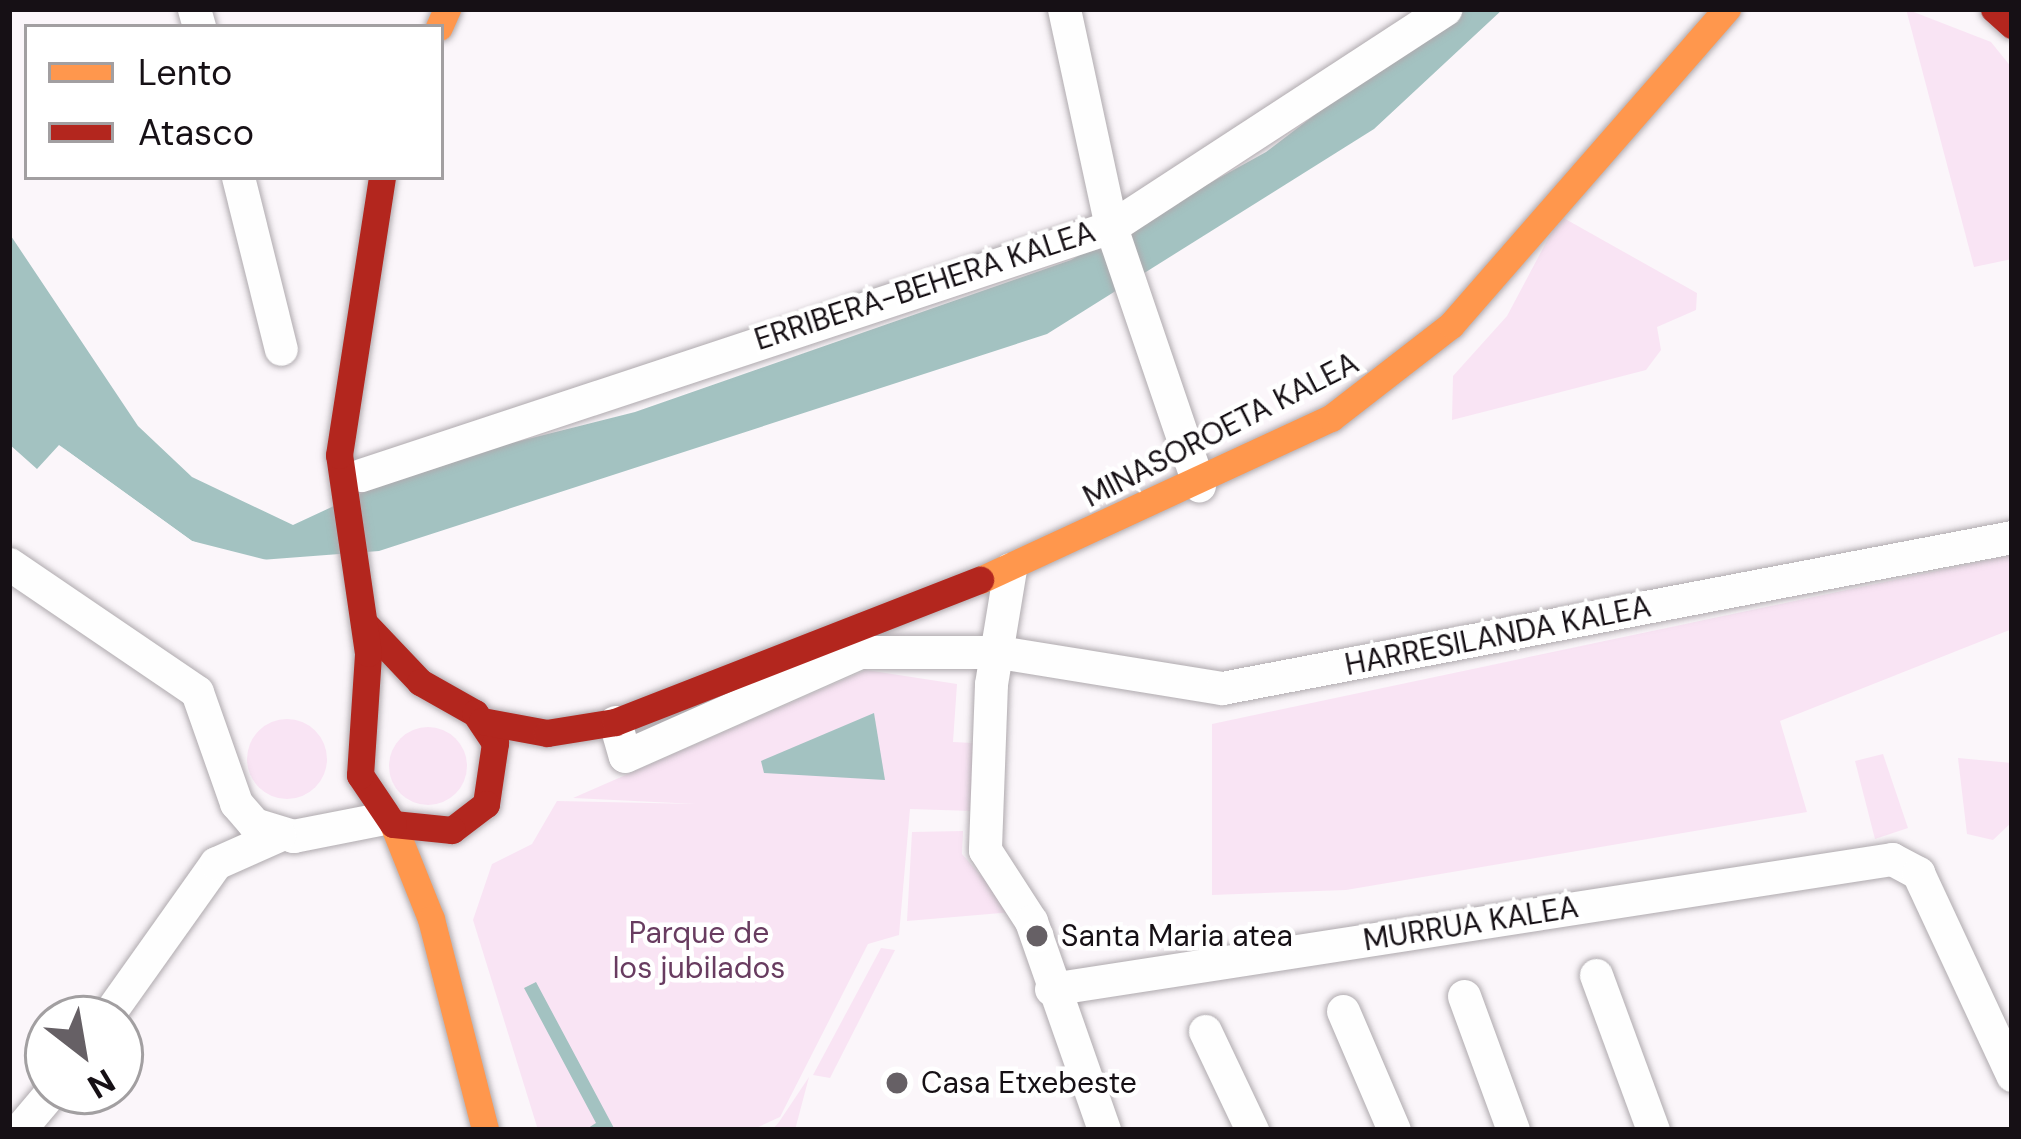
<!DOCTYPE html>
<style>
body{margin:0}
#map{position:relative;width:2021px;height:1139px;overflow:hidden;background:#fbf6fa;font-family:"DM Sans",sans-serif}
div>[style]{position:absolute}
.green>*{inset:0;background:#f9e4f4}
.round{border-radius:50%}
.water>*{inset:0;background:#a3c2c1}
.pier>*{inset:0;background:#fbf6fa}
.roads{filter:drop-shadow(0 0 3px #afaaae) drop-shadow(0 0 3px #afaaae)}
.street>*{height:33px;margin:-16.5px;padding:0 16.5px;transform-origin:16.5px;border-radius:16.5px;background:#fefefe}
.slow>*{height:27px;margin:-13.5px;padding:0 13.5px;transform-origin:13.5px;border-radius:13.5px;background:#ff974d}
.jam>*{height:27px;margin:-13.5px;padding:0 13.5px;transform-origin:13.5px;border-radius:13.5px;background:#b3261e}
.dots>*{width:33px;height:33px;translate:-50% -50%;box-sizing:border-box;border:6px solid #fff;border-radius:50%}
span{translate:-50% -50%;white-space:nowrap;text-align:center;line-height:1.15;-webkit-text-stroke:9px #fff;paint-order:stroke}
.street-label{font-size:30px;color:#161015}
.park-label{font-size:30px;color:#683c60}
.poi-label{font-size:30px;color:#161015}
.left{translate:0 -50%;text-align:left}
.frame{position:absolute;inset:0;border:12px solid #161015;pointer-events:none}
.legend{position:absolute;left:24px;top:24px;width:420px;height:156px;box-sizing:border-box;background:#fff;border:3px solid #a29fa1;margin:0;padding:15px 21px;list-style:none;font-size:36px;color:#161015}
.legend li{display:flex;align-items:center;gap:24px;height:60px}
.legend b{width:60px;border:3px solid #a29fa1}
.north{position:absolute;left:24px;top:995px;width:120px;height:120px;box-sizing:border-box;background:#fff;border:3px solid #a29fa1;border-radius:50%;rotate:149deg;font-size:33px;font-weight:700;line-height:48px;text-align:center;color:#161015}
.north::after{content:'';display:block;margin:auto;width:42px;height:54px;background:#666065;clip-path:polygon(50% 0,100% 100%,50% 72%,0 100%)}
</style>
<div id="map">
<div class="green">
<i style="clip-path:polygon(1906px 9px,1991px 42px,2012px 68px,2012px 259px,1974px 267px)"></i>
<i style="clip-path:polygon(1560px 216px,1697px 293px,1696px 310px,1657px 327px,1661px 350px,1646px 370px,1452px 420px,1453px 376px,1507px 316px)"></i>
<i style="clip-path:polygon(2012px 555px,2012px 629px,1780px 721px,1807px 812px,1346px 890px,1212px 895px,1212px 724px)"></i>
<i style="clip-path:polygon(866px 670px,957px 684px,953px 742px,973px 743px,972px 811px,910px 809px,899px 935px,868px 944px,780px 1117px,752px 1130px,538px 1130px,473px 920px,492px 864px,532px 844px,557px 801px,696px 804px,573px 798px)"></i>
<i class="round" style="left:247px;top:719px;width:80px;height:80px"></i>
<i class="round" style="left:389px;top:727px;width:78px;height:78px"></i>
<i style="clip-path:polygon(1883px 754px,1908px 828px,1875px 839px,1855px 761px)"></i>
<i style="clip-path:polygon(1958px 758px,2012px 763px,2012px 822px,1993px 840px,1967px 834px)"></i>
<i style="clip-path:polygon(963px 831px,962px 854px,1013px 912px,907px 921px,912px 832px)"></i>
<i style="clip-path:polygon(881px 948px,895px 950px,830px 1078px,813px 1075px)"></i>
<i style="clip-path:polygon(809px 1077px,795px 1130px,772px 1130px,779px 1122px)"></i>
</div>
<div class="water">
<i style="clip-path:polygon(1454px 9px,1503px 9px,1374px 129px,1047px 334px,379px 551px,247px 561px,192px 541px,59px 445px,37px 469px,9px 444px,9px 233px,138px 426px,192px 477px,293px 525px,420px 466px,635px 412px,1071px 260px,1266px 152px)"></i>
<i style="clip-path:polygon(874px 713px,885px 780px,764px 773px,761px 761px)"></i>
<i style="clip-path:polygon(536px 982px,615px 1130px,585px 1130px,596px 1123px,524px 988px)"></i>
</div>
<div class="pier">
<i style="clip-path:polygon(59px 445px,192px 541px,306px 570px,246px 567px,189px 547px)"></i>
</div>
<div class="roads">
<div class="street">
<i style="left:194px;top:9px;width:19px;rotate:74deg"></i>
<i style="left:1064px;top:9px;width:223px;rotate:77.8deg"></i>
<i style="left:1111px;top:227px;width:273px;rotate:71.2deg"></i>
<i style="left:238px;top:177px;width:177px;rotate:76deg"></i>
<i style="left:361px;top:475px;width:790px;rotate:-18.3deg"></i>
<i style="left:1111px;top:227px;width:399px;rotate:-33.1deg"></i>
<i style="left:9px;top:564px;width:227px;rotate:34.2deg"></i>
<i style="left:197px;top:692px;width:118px;rotate:70.6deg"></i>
<i style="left:236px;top:803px;width:28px;rotate:49deg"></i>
<i style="left:254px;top:824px;width:41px;rotate:17.1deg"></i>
<i style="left:293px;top:836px;width:94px;rotate:-11.1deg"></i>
<i style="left:1010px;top:569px;width:117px;rotate:99.4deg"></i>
<i style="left:991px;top:684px;width:166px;rotate:92.1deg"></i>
<i style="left:985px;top:850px;width:85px;rotate:57.1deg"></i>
<i style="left:1031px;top:921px;width:221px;rotate:70.7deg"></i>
<i style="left:615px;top:722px;width:35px;rotate:74deg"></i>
<i style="left:625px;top:756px;width:257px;rotate:-23.9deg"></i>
<i style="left:860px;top:652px;width:139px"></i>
<i style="left:999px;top:652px;width:226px;rotate:9.2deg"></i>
<i style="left:1222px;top:688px;width:804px;rotate:-10.82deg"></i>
<i style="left:1596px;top:975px;width:165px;rotate:69.8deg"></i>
<i style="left:1051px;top:989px;width:851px;rotate:-8.79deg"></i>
<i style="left:1892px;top:859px;width:30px;rotate:28deg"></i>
<i style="left:1918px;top:873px;width:223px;rotate:65deg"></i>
<i style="left:1464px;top:996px;width:143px;rotate:69.9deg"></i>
<i style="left:1343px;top:1011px;width:129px;rotate:66.8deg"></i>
<i style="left:105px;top:1019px;width:191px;rotate:-54.6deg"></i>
<i style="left:216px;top:863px;width:69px;rotate:-24deg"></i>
<i style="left:1205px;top:1031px;width:110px;rotate:64.6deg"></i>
<i style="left:19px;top:1130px;width:51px;rotate:-49.8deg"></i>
</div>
<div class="slow">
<i style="left:439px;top:27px;width:20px;rotate:-66deg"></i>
<i style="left:980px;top:580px;width:387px;rotate:-24.8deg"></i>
<i style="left:1331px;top:418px;width:152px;rotate:-37.8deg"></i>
<i style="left:1451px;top:325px;width:420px;rotate:-48.9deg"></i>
<i style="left:393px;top:824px;width:102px;rotate:68.2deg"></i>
<i style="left:431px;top:919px;width:218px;rotate:75.6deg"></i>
</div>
<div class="jam">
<i style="left:1994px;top:9px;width:24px;rotate:42deg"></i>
<i style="left:366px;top:625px;width:79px;rotate:46.5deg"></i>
<i style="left:420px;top:682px;width:63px;rotate:29.4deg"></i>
<i style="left:475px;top:713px;width:36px;rotate:56deg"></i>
<i style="left:495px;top:743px;width:62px;rotate:98.4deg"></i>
<i style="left:486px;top:804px;width:43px;rotate:142.6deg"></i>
<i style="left:452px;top:830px;width:59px;rotate:-174.2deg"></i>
<i style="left:393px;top:824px;width:59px;rotate:-124deg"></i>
<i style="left:360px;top:775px;width:122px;rotate:-86.2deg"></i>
<i style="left:368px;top:653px;width:200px;rotate:-98.3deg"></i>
<i style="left:339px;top:455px;width:281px;rotate:-81.2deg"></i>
<i style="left:482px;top:721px;width:66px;rotate:10.5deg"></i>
<i style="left:547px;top:733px;width:69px;rotate:-9.2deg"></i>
<i style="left:615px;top:722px;width:392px;rotate:-21.3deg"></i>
</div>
</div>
<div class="dots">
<i style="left:1037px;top:936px;background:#666065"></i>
<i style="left:897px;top:1083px;background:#666065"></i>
</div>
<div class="street-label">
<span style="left:925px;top:286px;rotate:-18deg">ERRIBERA-BEHERA KALEA</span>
<span style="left:1221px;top:430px;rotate:-27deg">MINASOROETA KALEA</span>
<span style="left:1498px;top:636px;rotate:-11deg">HARRESILANDA KALEA</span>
<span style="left:1471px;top:924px;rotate:-9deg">MURRUA KALEA</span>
</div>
<div class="park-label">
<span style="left:699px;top:950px">Parque de<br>los jubilados</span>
</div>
<div class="poi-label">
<span class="left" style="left:1061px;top:936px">Santa Maria atea</span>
<span class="left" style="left:921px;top:1083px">Casa Etxebeste</span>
</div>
<div class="frame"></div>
<ul class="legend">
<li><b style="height:15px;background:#ff974d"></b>Lento</li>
<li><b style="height:15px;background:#b3261e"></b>Atasco</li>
</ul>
<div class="north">N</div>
</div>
